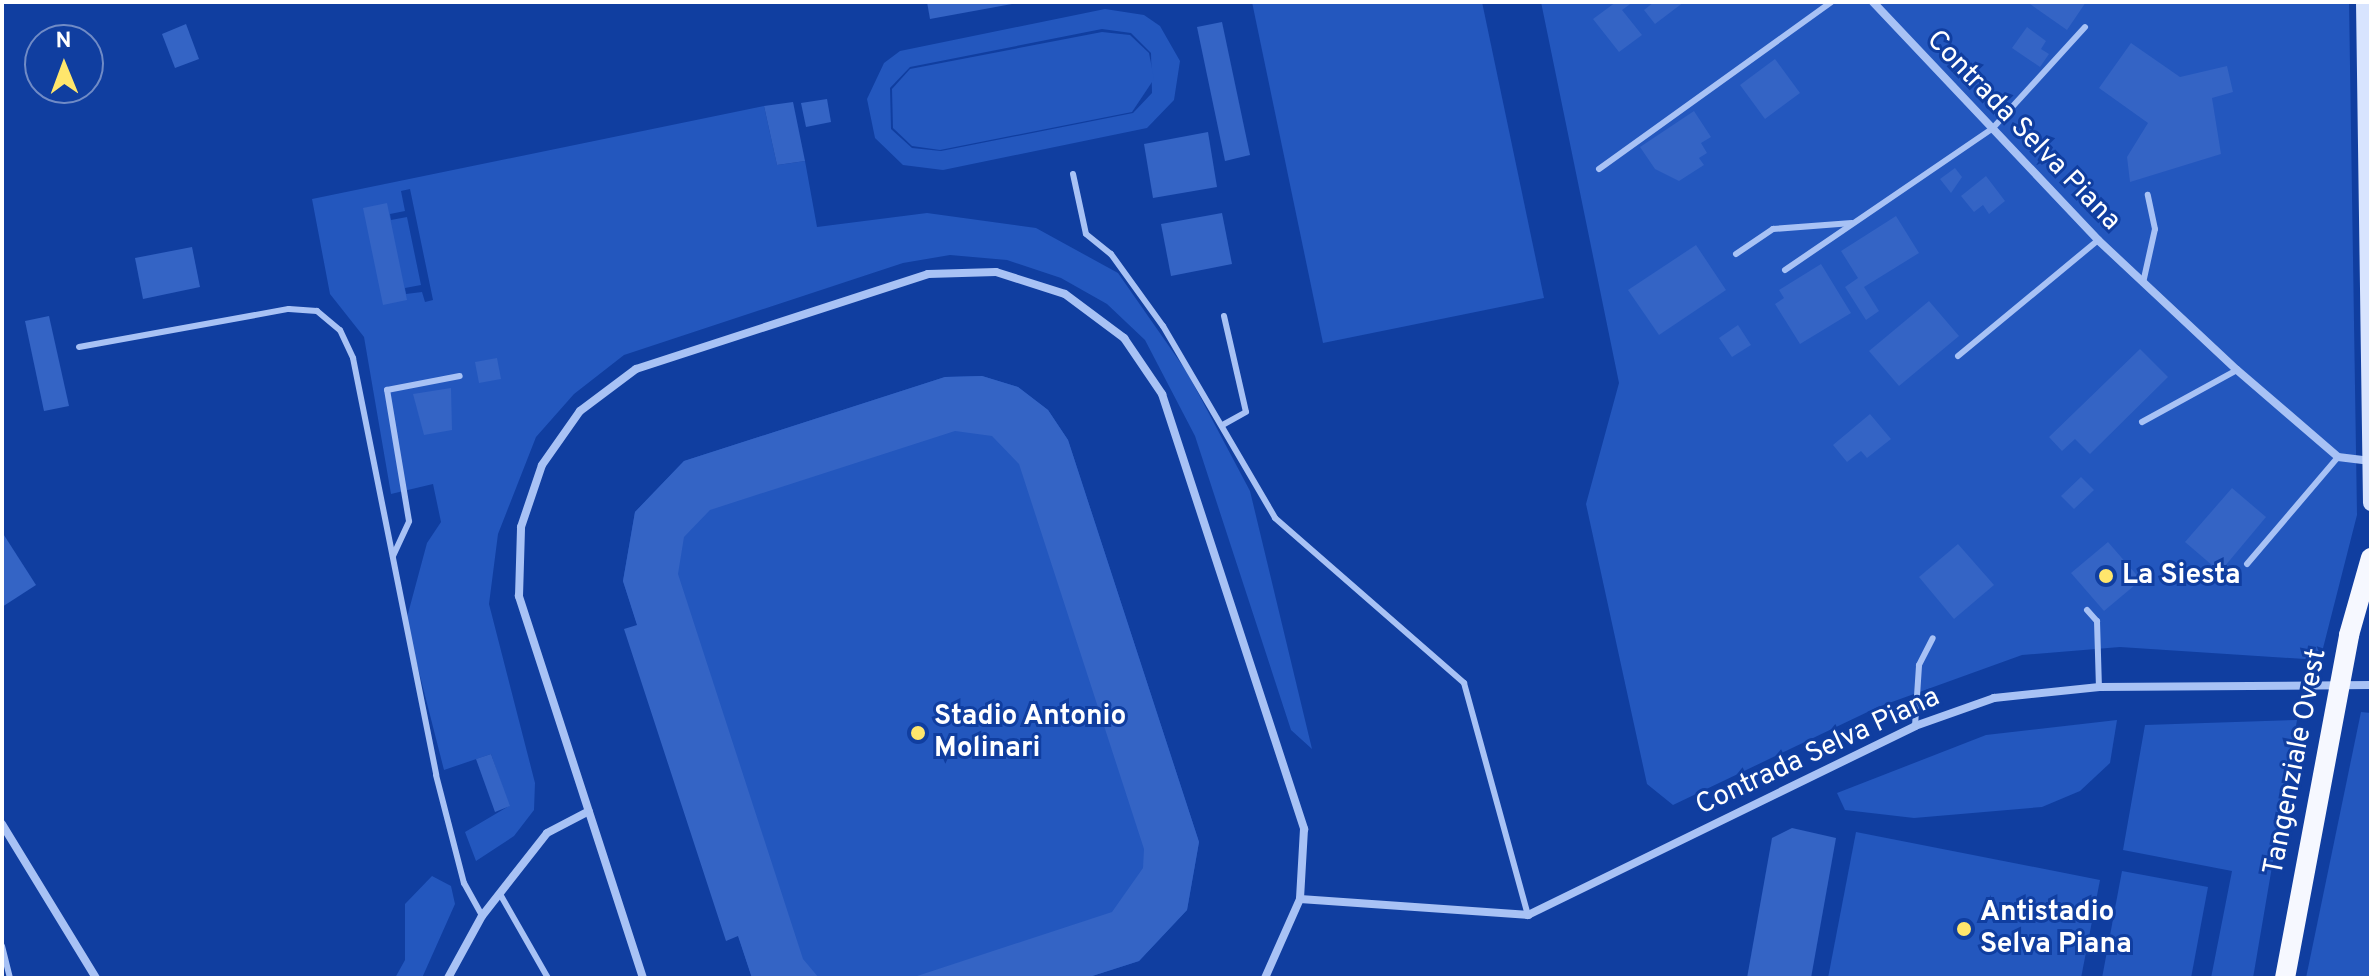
<!DOCTYPE html>
<style>
body{margin:0}
#map{position:relative;width:2373px;height:980px;overflow:hidden;background:#103ea0;font-family:Overpass,sans-serif}
div>[style]{position:absolute}
.green>*{inset:0;background:#2357be}
.building>*{inset:0;background:#3464c5}
.service>*{height:6px;margin:-3px;padding:0 3px;transform-origin:3px;border-radius:3px;background:#a8c2f5}
.minor>*{height:8px;margin:-4px;padding:0 4px;transform-origin:4px;border-radius:4px;background:#a8c2f5}
.secondary>*{height:16px;margin:-8px;padding:0 8px;transform-origin:8px;border-radius:8px;background:#d8e4fe}
.primary-bridge>*{height:20px;margin:-10px;padding:0 10px;transform-origin:10px;border-radius:10px;background:#f6f8ff}
.dots>*{width:22px;height:22px;translate:-50% -50%;box-sizing:border-box;border:4px solid #103ea0;border-radius:50%}
span{translate:-50% -50%;white-space:nowrap;text-align:center;line-height:1.15;-webkit-text-stroke:6px #103ea0;paint-order:stroke}
.street-label{font-size:28px;color:#fff}
.poi-label{font-size:28px;color:#fff;font-weight:700}
.left{translate:0 -50%;text-align:left}
.frame{position:absolute;inset:0;border:4px solid #fff;pointer-events:none}
.north{position:absolute;left:24px;top:24px;width:80px;height:80px;box-sizing:border-box;background:#103ea0;border:2px solid #708bc6;border-radius:50%;rotate:359deg;font-size:22px;font-weight:700;line-height:32px;text-align:center;color:#fff}
.north::after{content:'';display:block;margin:auto;width:28px;height:36px;background:#ffe66c;clip-path:polygon(50% 0,100% 100%,50% 72%,0 100%)}
</style>
<div id="map">
<div class="green">
<i style="clip-path:polygon(1252px 2px,1482px 2px,1544px 298px,1323px 343px)"></i>
<i style="clip-path:polygon(1541px 2px,2349px 2px,2357px 515px,2320px 660px,2120px 647px,2022px 655px,1878px 707px,1673px 805px,1647px 784px,1586px 504px,1619px 383px)"></i>
<i style="clip-path:polygon(evenodd,1105px 9px,1144px 15px,1160px 26px,1180px 61px,1174px 100px,1147px 128px,943px 170px,903px 165px,875px 138px,867px 99px,884px 63px,900px 51px,1105px 9px,1102px 29px,1131px 33px,1151px 53px,1152px 93px,1133px 113px,941px 151px,912px 148px,891px 129px,890px 88px,910px 67px,1102px 29px)"></i>
<i style="clip-path:polygon(1102px 32px,1130px 35px,1149px 53px,1154px 79px,1132px 112px,940px 150px,912px 146px,893px 128px,892px 89px,910px 69px)"></i>
<i style="clip-path:polygon(evenodd,764px 106px,777px 165px,805px 161px,817px 227px,927px 213px,1036px 228px,1118px 273px,1187px 372px,1250px 491px,1312px 749px,1291px 730px,1195px 436px,1145px 340px,1107px 304px,1061px 278px,1007px 260px,950px 255px,903px 263px,624px 355px,574px 394px,536px 437px,498px 534px,489px 604px,535px 783px,534px 810px,514px 836px,476px 861px,465px 832px,509px 806px,491px 754px,444px 770px,406px 621px,427px 543px,441px 522px,433px 484px,391px 494px,364px 337px,330px 294px,312px 199px,764px 106px,410px 189px,433px 300px,425px 302px,422px 292px,406px 294px,405px 288px,421px 285px,407px 217px,391px 220px,390px 214px,405px 211px,401px 191px,410px 189px)"></i>
<i style="clip-path:polygon(982px 376px,1018px 387px,1048px 410px,1068px 440px,1199px 842px,1187px 910px,1139px 961px,1086px 978px,752px 978px,623px 581px,635px 512px,684px 461px,945px 377px)"></i>
<i style="clip-path:polygon(2361px 712px,2371px 713px,2371px 978px,2306px 978px)"></i>
<i style="clip-path:polygon(2117px 720px,2110px 763px,2080px 791px,2042px 807px,1914px 818px,1845px 810px,1837px 793px,1986px 735px)"></i>
<i style="clip-path:polygon(2297px 720px,2253px 978px,2211px 978px,2232px 871px,2123px 850px,2145px 725px)"></i>
<i style="clip-path:polygon(1856px 832px,2100px 880px,2081px 978px,1828px 978px)"></i>
<i style="clip-path:polygon(2122px 871px,2208px 887px,2191px 978px,2102px 978px)"></i>
<i style="clip-path:polygon(432px 876px,451px 886px,455px 904px,422px 978px,395px 978px,405px 960px,405px 904px)"></i>
</div>
<div class="building">
<i style="clip-path:polygon(927px 2px,1012px 2px,1012px 4px,930px 19px)"></i>
<i style="clip-path:polygon(1616px 2px,1633px 2px,1622px 10px,1642px 35px,1619px 52px,1593px 19px)"></i>
<i style="clip-path:polygon(1654px 2px,1684px 2px,1655px 24px,1644px 10px)"></i>
<i style="clip-path:polygon(2011px 2px,2086px 2px,2067px 30px,2030px 4px)"></i>
<i style="clip-path:polygon(1222px 22px,1250px 155px,1225px 161px,1197px 27px)"></i>
<i style="clip-path:polygon(186px 24px,199px 59px,175px 68px,162px 34px)"></i>
<i style="clip-path:polygon(2027px 27px,2046px 41px,2041px 49px,2049px 54px,2040px 67px,2012px 48px)"></i>
<i style="clip-path:polygon(2131px 43px,2180px 77px,2227px 66px,2233px 92px,2212px 98px,2221px 154px,2130px 182px,2127px 157px,2148px 123px,2099px 88px)"></i>
<i style="clip-path:polygon(1775px 59px,1800px 93px,1765px 119px,1740px 85px)"></i>
<i style="clip-path:polygon(827px 99px,831px 122px,806px 127px,801px 103px)"></i>
<i style="clip-path:polygon(793px 102px,805px 161px,777px 165px,764px 106px)"></i>
<i style="clip-path:polygon(1694px 111px,1711px 137px,1701px 143px,1707px 153px,1699px 158px,1704px 165px,1679px 181px,1655px 169px,1640px 147px)"></i>
<i style="clip-path:polygon(1208px 132px,1217px 187px,1153px 198px,1144px 144px)"></i>
<i style="clip-path:polygon(1955px 168px,1962px 177px,1951px 193px,1940px 179px)"></i>
<i style="clip-path:polygon(1986px 176px,2005px 201px,1989px 214px,1983px 205px,1974px 212px,1961px 196px)"></i>
<i style="clip-path:polygon(387px 203px,407px 300px,383px 305px,363px 208px)"></i>
<i style="clip-path:polygon(1222px 213px,1232px 264px,1171px 276px,1161px 224px)"></i>
<i style="clip-path:polygon(1896px 216px,1919px 253px,1864px 287px,1879px 311px,1866px 320px,1845px 287px,1858px 278px,1841px 251px)"></i>
<i style="clip-path:polygon(1696px 245px,1726px 290px,1659px 335px,1628px 290px)"></i>
<i style="clip-path:polygon(192px 247px,200px 287px,143px 299px,135px 258px)"></i>
<i style="clip-path:polygon(1821px 264px,1851px 313px,1800px 344px,1775px 304px,1784px 298px,1779px 290px)"></i>
<i style="clip-path:polygon(1929px 301px,1959px 336px,1899px 386px,1869px 351px)"></i>
<i style="clip-path:polygon(49px 316px,69px 406px,44px 411px,25px 321px)"></i>
<i style="clip-path:polygon(1738px 325px,1751px 345px,1732px 357px,1719px 338px)"></i>
<i style="clip-path:polygon(2140px 349px,2168px 377px,2090px 454px,2075px 439px,2062px 451px,2049px 437px)"></i>
<i style="clip-path:polygon(497px 358px,501px 379px,479px 383px,475px 362px)"></i>
<i style="clip-path:polygon(982px 376px,1018px 387px,1048px 410px,1068px 440px,1199px 842px,1187px 910px,1139px 961px,1086px 978px,911px 978px,1112px 912px,1143px 868px,1144px 849px,1019px 464px,992px 436px,955px 431px,710px 510px,684px 537px,678px 574px,803px 959px,819px 978px,752px 978px,738px 936px,726px 941px,624px 629px,637px 625px,623px 581px,635px 512px,684px 461px,945px 377px)"></i>
<i style="clip-path:polygon(451px 388px,452px 430px,424px 435px,413px 394px)"></i>
<i style="clip-path:polygon(1870px 414px,1891px 439px,1867px 458px,1861px 451px,1847px 462px,1833px 445px)"></i>
<i style="clip-path:polygon(2081px 477px,2094px 490px,2074px 509px,2061px 496px)"></i>
<i style="clip-path:polygon(2232px 488px,2266px 517px,2220px 572px,2185px 542px)"></i>
<i style="clip-path:polygon(2px 532px,36px 585px,2px 607px)"></i>
<i style="clip-path:polygon(2108px 542px,2141px 580px,2104px 611px,2071px 573px)"></i>
<i style="clip-path:polygon(1958px 544px,1994px 585px,1954px 619px,1919px 577px)"></i>
<i style="clip-path:polygon(491px 754px,510px 806px,495px 812px,476px 759px)"></i>
<i style="clip-path:polygon(1792px 828px,1836px 838px,1811px 978px,1747px 978px,1772px 838px)"></i>
</div>
<div class="service">
<i style="left:1599px;top:169px;width:286px;rotate:-35.7deg"></i>
<i style="left:1073px;top:174px;width:61px;rotate:77.8deg"></i>
<i style="left:1086px;top:234px;width:32px;rotate:39deg"></i>
<i style="left:1111px;top:254px;width:89px;rotate:54.2deg"></i>
<i style="left:1163px;top:326px;width:222px;rotate:59.7deg"></i>
<i style="left:1275px;top:518px;width:251px;rotate:41.1deg"></i>
<i style="left:1464px;top:683px;width:241px;rotate:74.6deg"></i>
<i style="left:1736px;top:254px;width:45px;rotate:-34deg"></i>
<i style="left:1773px;top:229px;width:79px;rotate:-4.3deg"></i>
<i style="left:1785px;top:270px;width:250px;rotate:-34.3deg"></i>
<i style="left:1992px;top:129px;width:138px;rotate:-47.6deg"></i>
<i style="left:2143px;top:283px;width:55px;rotate:-77.5deg"></i>
<i style="left:2155px;top:229px;width:35px;rotate:-102deg"></i>
<i style="left:1224px;top:316px;width:98px;rotate:77.1deg"></i>
<i style="left:1246px;top:412px;width:25px;rotate:151deg"></i>
<i style="left:79px;top:347px;width:213px;rotate:-10.3deg"></i>
<i style="left:289px;top:309px;width:28px;rotate:4deg"></i>
<i style="left:317px;top:311px;width:30px;rotate:40deg"></i>
<i style="left:340px;top:330px;width:31px;rotate:65deg"></i>
<i style="left:353px;top:358px;width:425px;rotate:78.7deg"></i>
<i style="left:436px;top:775px;width:112px;rotate:75.5deg"></i>
<i style="left:464px;top:883px;width:38px;rotate:61deg"></i>
<i style="left:1958px;top:356px;width:182px;rotate:-39.6deg"></i>
<i style="left:2142px;top:422px;width:108px;rotate:-28.7deg"></i>
<i style="left:393px;top:556px;width:38px;rotate:-65deg"></i>
<i style="left:409px;top:521px;width:133px;rotate:-99.5deg"></i>
<i style="left:387px;top:390px;width:74px;rotate:-10.9deg"></i>
<i style="left:2247px;top:564px;width:140px;rotate:-49.6deg"></i>
<i style="left:2087px;top:610px;width:15px;rotate:48deg"></i>
<i style="left:2097px;top:621px;width:66px;rotate:88.3deg"></i>
<i style="left:1915px;top:726px;width:61px;rotate:-86.2deg"></i>
<i style="left:1919px;top:665px;width:30px;rotate:-63deg"></i>
<i style="left:500px;top:894px;width:97px;rotate:60.3deg"></i>
<i style="left:2px;top:946px;width:33px;rotate:76deg"></i>
</div>
<div class="minor">
<i style="left:1873px;top:2px;width:328px;rotate:46.6deg"></i>
<i style="left:2098px;top:240px;width:190px;rotate:43.1deg"></i>
<i style="left:2237px;top:370px;width:133px;rotate:40.7deg"></i>
<i style="left:2338px;top:457px;width:31px;rotate:7deg"></i>
<i style="left:2px;top:824px;width:180px;rotate:58.6deg"></i>
<i style="left:1300px;top:899px;width:229px;rotate:4deg"></i>
<i style="left:1528px;top:915px;width:431px;rotate:-26deg"></i>
<i style="left:1915px;top:726px;width:84px;rotate:-19.5deg"></i>
<i style="left:1994px;top:698px;width:106px;rotate:-6deg"></i>
<i style="left:2099px;top:687px;width:272px;rotate:-0.4deg"></i>
<i style="left:448px;top:978px;width:71px;rotate:-61.3deg"></i>
<i style="left:482px;top:916px;width:105px;rotate:-51.9deg"></i>
<i style="left:547px;top:833px;width:47px;rotate:-27.6deg"></i>
<i style="left:643px;top:978px;width:402px;rotate:-108deg"></i>
<i style="left:519px;top:596px;width:69px;rotate:-88.3deg"></i>
<i style="left:521px;top:527px;width:65px;rotate:-71.3deg"></i>
<i style="left:542px;top:465px;width:66px;rotate:-54.9deg"></i>
<i style="left:580px;top:411px;width:70px;rotate:-36.9deg"></i>
<i style="left:636px;top:369px;width:307px;rotate:-18deg"></i>
<i style="left:928px;top:274px;width:68px;rotate:-1.7deg"></i>
<i style="left:996px;top:272px;width:72px;rotate:17.7deg"></i>
<i style="left:1065px;top:294px;width:74px;rotate:36.7deg"></i>
<i style="left:1124px;top:338px;width:68px;rotate:55.8deg"></i>
<i style="left:1162px;top:394px;width:458px;rotate:71.9deg"></i>
<i style="left:1304px;top:829px;width:70px;rotate:93.3deg"></i>
<i style="left:1300px;top:899px;width:86px;rotate:113.9deg"></i>
</div>
<div class="secondary">
<i style="left:2364px;top:2px;width:501px;rotate:89.2deg"></i>
</div>
<div class="primary-bridge">
<i style="left:2285px;top:978px;width:349px;rotate:-79.4deg"></i>
<i style="left:2349px;top:635px;width:80px;rotate:-74.1deg"></i>
</div>
<div class="dots">
<i style="left:2106px;top:576px;background:#ffe66c"></i>
<i style="left:918px;top:733px;background:#ffe66c"></i>
<i style="left:1964px;top:929px;background:#ffe66c"></i>
</div>
<div class="street-label">
<span style="left:2023px;top:131px;rotate:46deg">Contrada Selva Piana</span>
<span style="left:1818px;top:752px;rotate:-25deg">Contrada Selva Piana</span>
<span style="left:2296px;top:762px;rotate:-79deg">Tangenziale Ovest</span>
</div>
<div class="poi-label">
<span class="left" style="left:2122px;top:576px">La Siesta</span>
<span class="left" style="left:934px;top:733px">Stadio Antonio<br>Molinari</span>
<span class="left" style="left:1980px;top:929px">Antistadio<br>Selva Piana</span>
</div>
<div class="frame"></div>
<div class="north">N</div>
</div>
